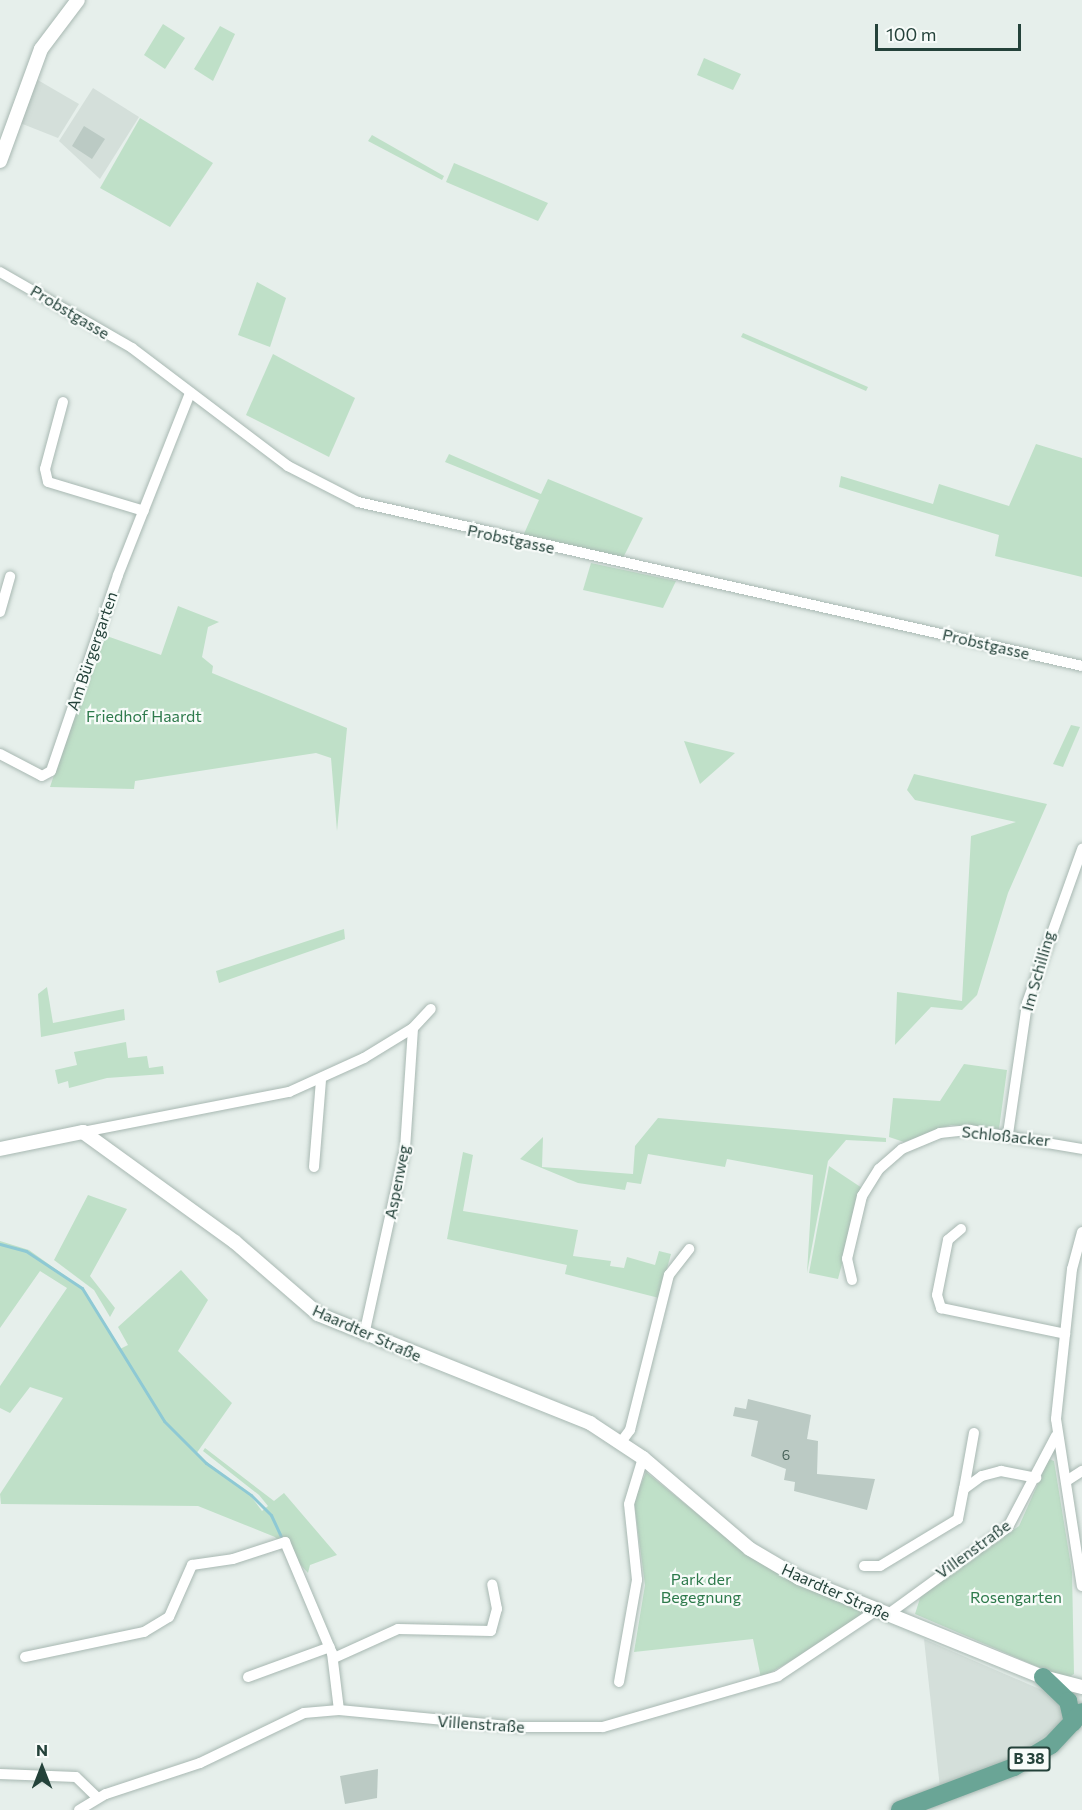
<!DOCTYPE html>
<meta charset="utf-8">
<style>
body{margin:0}
#map{position:relative;width:1082px;height:1810px;overflow:hidden;background:#e6efeb;font-family:Commissioner,sans-serif}
div>[style]{position:absolute}
.built>*{inset:0;background:#d4dfda}
.green>*{inset:0;background:#bfe0c8}
.stream>*{height:3px;margin:-1.5px;padding:0 1.5px;transform-origin:1.5px;border-radius:1.5px;background:#8ec9d4}
.building>*{inset:0;background:#bbcac4}
.roads{filter:drop-shadow(0 0 2px #a8b8b2) drop-shadow(0 0 2px #a8b8b2)}
.minor>*{height:10px;margin:-5px;padding:0 5px;transform-origin:5px;border-radius:5px;background:#fff}
.tertiary>*{height:14px;margin:-7px;padding:0 7px;transform-origin:7px;border-radius:7px;background:#fff}
.primary>*{height:18px;margin:-9px;padding:0 9px;transform-origin:9px;border-radius:9px;background:#6aa596}
span{translate:-50% -50%;white-space:nowrap;text-align:center;line-height:1.15;-webkit-text-stroke:4.5px #f7fbf9;paint-order:stroke}
.number-label{font-size:14px;color:#4a645c}
.number-label span{-webkit-text-stroke-width:0}
.shield-label span{padding:2px 4px;background:#f7fbf9;border:2px solid;border-radius:4px;-webkit-text-stroke-width:0}
.shield-label{font-size:15px;color:#24423a;font-weight:700}
.street-label{font-size:16px;color:#24423a}
.park-label{font-size:16px;color:#2d7a4b}
.north{position:absolute;left:12px;top:1738px;width:60px;height:60px;-webkit-text-stroke:4px #f7fbf9;paint-order:stroke;rotate:0deg;font-size:16px;font-weight:700;line-height:24px;text-align:center;color:#24423a}
.north::after{content:'';display:block;margin:auto;width:21px;height:27px;background:#24423a;clip-path:polygon(50% 0,100% 100%,50% 72%,0 100%)}
.scale{position:absolute;left:875px;top:24px;width:146px;height:27px;box-sizing:border-box;border:3px solid #24423a;border-top:0;padding-left:8px;font-size:18px;line-height:21px;white-space:nowrap;color:#24423a;-webkit-text-stroke:4px #f7fbf9;paint-order:stroke}
</style>
<div id="map">
<div class="built">
<i style="clip-path:polygon(36px 79px,79px 104px,58px 138px,20px 123px)"></i>
<i style="clip-path:polygon(93px 88px,139px 117px,100px 179px,59px 141px)"></i>
<i style="clip-path:polygon(924px 1639px,1058px 1697px,1066px 1716px,1060px 1726px,1009px 1760px,940px 1788px)"></i>
</div>
<div class="green">
<i style="clip-path:polygon(163px 24px,185px 38px,165px 69px,144px 55px)"></i>
<i style="clip-path:polygon(220px 26px,235px 34px,213px 81px,194px 69px)"></i>
<i style="clip-path:polygon(704px 58px,741px 74px,733px 90px,697px 75px)"></i>
<i style="clip-path:polygon(140px 118px,213px 163px,170px 227px,100px 188px)"></i>
<i style="clip-path:polygon(372px 135px,444px 176px,442px 180px,368px 141px)"></i>
<i style="clip-path:polygon(454px 163px,548px 203px,538px 221px,446px 182px)"></i>
<i style="clip-path:polygon(257px 282px,286px 298px,270px 347px,238px 335px)"></i>
<i style="clip-path:polygon(743px 333px,868px 387px,866px 391px,741px 337px)"></i>
<i style="clip-path:polygon(273px 354px,355px 398px,329px 457px,246px 415px)"></i>
<i style="clip-path:polygon(1036px 444px,1082px 458px,1082px 577px,995px 556px,999px 535px,839px 487px,841px 476px,933px 504px,939px 484px,1009px 506px)"></i>
<i style="clip-path:polygon(449px 454px,541px 494px,548px 479px,643px 518px,623px 558px,523px 536px,539px 500px,445px 462px)"></i>
<i style="clip-path:polygon(591px 563px,676px 581px,663px 608px,583px 590px)"></i>
<i style="clip-path:polygon(178px 606px,219px 622px,208px 627px,202px 657px,213px 666px,212px 673px,347px 728px,337px 831px,331px 758px,316px 753px,135px 781px,134px 789px,50px 787px,101px 634px,161px 655px)"></i>
<i style="clip-path:polygon(1071px 725px,1080px 727px,1063px 767px,1053px 764px)"></i>
<i style="clip-path:polygon(684px 741px,735px 753px,700px 784px)"></i>
<i style="clip-path:polygon(914px 774px,1047px 804px,1008px 893px,977px 995px,962px 1010px,931px 1007px,895px 1045px,897px 992px,962px 1001px,971px 836px,1016px 822px,915px 800px,907px 790px)"></i>
<i style="clip-path:polygon(344px 929px,345px 939px,219px 983px,216px 971px)"></i>
<i style="clip-path:polygon(47px 987px,53px 1023px,124px 1009px,125px 1020px,41px 1037px,38px 994px)"></i>
<i style="clip-path:polygon(126px 1042px,128px 1058px,147px 1056px,149px 1068px,163px 1066px,164px 1074px,107px 1078px,69px 1088px,68px 1081px,58px 1084px,55px 1070px,77px 1065px,74px 1052px)"></i>
<i style="clip-path:polygon(964px 1064px,1007px 1070px,999px 1129px,951px 1125px,904px 1142px,889px 1137px,893px 1098px,940px 1101px)"></i>
<i style="clip-path:polygon(658px 1118px,886px 1138px,886px 1142px,846px 1140px,828px 1161px,807px 1273px,813px 1175px,727px 1159px,725px 1167px,648px 1154px,641px 1184px,627px 1182px,625px 1190px,578px 1183px,520px 1159px,543px 1137px,542px 1167px,633px 1174px,635px 1146px)"></i>
<i style="clip-path:polygon(463px 1152px,473px 1155px,463px 1211px,578px 1230px,573px 1256px,611px 1261px,610px 1266px,624px 1268px,627px 1257px,655px 1265px,659px 1251px,671px 1254px,659px 1298px,565px 1274px,567px 1265px,447px 1239px)"></i>
<i style="clip-path:polygon(829px 1166px,862px 1188px,838px 1279px,809px 1273px)"></i>
<i style="clip-path:polygon(88px 1195px,127px 1209px,90px 1276px,115px 1308px,110px 1317px,94px 1290px,54px 1260px)"></i>
<i style="clip-path:polygon(0 1241px,29px 1250px,82px 1288px,120px 1349px,128px 1345px,118px 1327px,181px 1270px,208px 1300px,178px 1351px,232px 1403px,196px 1454px,250px 1495px,262px 1511px,268px 1506px,259px 1495px,203px 1451px,205px 1448px,274px 1501px,284px 1493px,337px 1555px,310px 1565px,308px 1573px,275px 1537px,198px 1506px,1px 1504px,0 1494px,63px 1398px,30px 1387px,10px 1413px,0 1408px,0 1386px,67px 1288px,40px 1271px,0 1328px)"></i>
<i style="clip-path:polygon(1049px 1459px,1054px 1461px,1072px 1572px,1074px 1674px,1066px 1679px,915px 1614px,922px 1592px,1019px 1526px)"></i>
<i style="clip-path:polygon(646px 1472px,749px 1556px,861px 1611px,862px 1620px,761px 1678px,753px 1639px,634px 1652px,645px 1585px,634px 1501px)"></i>
</div>
<div class="stream">
<i style="left:0;top:1244px;width:27px;rotate:15deg"></i>
<i style="left:26px;top:1251px;width:67px;rotate:33.5deg"></i>
<i style="left:82px;top:1288px;width:156px;rotate:58.3deg"></i>
<i style="left:164px;top:1421px;width:59px;rotate:45deg"></i>
<i style="left:206px;top:1463px;width:55px;rotate:35.4deg"></i>
<i style="left:251px;top:1495px;width:28px;rotate:45deg"></i>
<i style="left:271px;top:1515px;width:26px;rotate:65deg"></i>
</div>
<div class="building">
<i style="clip-path:polygon(84px 126px,105px 139px,92px 159px,72px 146px)"></i>
<i style="clip-path:polygon(748px 1399px,811px 1415px,807px 1439px,818px 1441px,817px 1474px,875px 1479px,867px 1510px,794px 1491px,795px 1482px,784px 1480px,786px 1469px,751px 1456px,758px 1421px,733px 1416px,735px 1407px,746px 1409px)"></i>
<i style="clip-path:polygon(378px 1769px,377px 1798px,345px 1804px,340px 1776px)"></i>
</div>
<div class="roads">
<div class="minor">
<i style="left:0;top:272px;width:152px;rotate:29.9deg"></i>
<i style="left:132px;top:348px;width:196px;rotate:37.1deg"></i>
<i style="left:288px;top:466px;width:79px;rotate:27.2deg"></i>
<i style="left:358px;top:502px;width:742px;rotate:12.76deg"></i>
<i style="left:63px;top:402px;width:69px;rotate:105deg"></i>
<i style="left:45px;top:469px;width:13px;rotate:77deg"></i>
<i style="left:48px;top:482px;width:100px;rotate:16.8deg"></i>
<i style="left:0;top:612px;width:37px;rotate:-74deg"></i>
<i style="left:0;top:754px;width:47px;rotate:27.6deg"></i>
<i style="left:42px;top:776px;width:10px;rotate:-29deg"></i>
<i style="left:51px;top:771px;width:207px;rotate:-71.1deg"></i>
<i style="left:118px;top:575px;width:196px;rotate:-68.4deg"></i>
<i style="left:83px;top:1132px;width:210px;rotate:-11deg"></i>
<i style="left:289px;top:1092px;width:82px;rotate:-24.4deg"></i>
<i style="left:364px;top:1058px;width:57px;rotate:-31.5deg"></i>
<i style="left:413px;top:1028px;width:26px;rotate:-47deg"></i>
<i style="left:1008px;top:1134px;width:132px;rotate:-81.7deg"></i>
<i style="left:1027px;top:1003px;width:164px;rotate:-70.3deg"></i>
<i style="left:314px;top:1167px;width:87px;rotate:-85.4deg"></i>
<i style="left:961px;top:1229px;width:17px;rotate:140deg"></i>
<i style="left:948px;top:1240px;width:56px;rotate:101.3deg"></i>
<i style="left:937px;top:1295px;width:14px;rotate:73deg"></i>
<i style="left:941px;top:1308px;width:127px;rotate:11.8deg"></i>
<i style="left:1082px;top:1232px;width:38px;rotate:105deg"></i>
<i style="left:1072px;top:1269px;width:151px;rotate:96.1deg"></i>
<i style="left:1056px;top:1419px;width:169px;rotate:81.2deg"></i>
<i style="left:852px;top:1280px;width:22px;rotate:-103deg"></i>
<i style="left:847px;top:1259px;width:65px;rotate:-76.6deg"></i>
<i style="left:862px;top:1196px;width:32px;rotate:-58deg"></i>
<i style="left:879px;top:1169px;width:30px;rotate:-41deg"></i>
<i style="left:902px;top:1149px;width:41px;rotate:-22.8deg"></i>
<i style="left:940px;top:1133px;width:30px;rotate:-6deg"></i>
<i style="left:970px;top:1130px;width:114px;rotate:9.6deg"></i>
<i style="left:364px;top:1335px;width:190px;rotate:-77.6deg"></i>
<i style="left:405px;top:1149px;width:121px;rotate:-86.2deg"></i>
<i style="left:621px;top:1442px;width:15px;rotate:-53deg"></i>
<i style="left:630px;top:1430px;width:160px;rotate:-75.9deg"></i>
<i style="left:669px;top:1275px;width:33px;rotate:-52deg"></i>
<i style="left:1068px;top:1480px;width:17px;rotate:-33deg"></i>
<i style="left:964px;top:1489px;width:57px;rotate:-79.9deg"></i>
<i style="left:864px;top:1566px;width:16px"></i>
<i style="left:880px;top:1566px;width:91px;rotate:-31.1deg"></i>
<i style="left:958px;top:1519px;width:31px;rotate:-79deg"></i>
<i style="left:964px;top:1489px;width:22px;rotate:-36deg"></i>
<i style="left:982px;top:1476px;width:20px;rotate:-15deg"></i>
<i style="left:1001px;top:1471px;width:36px;rotate:11deg"></i>
<i style="left:887px;top:1615px;width:150px;rotate:-36deg"></i>
<i style="left:1008px;top:1527px;width:103px;rotate:-62.2deg"></i>
<i style="left:25px;top:1657px;width:122px;rotate:-11.9deg"></i>
<i style="left:144px;top:1632px;width:29px;rotate:-31deg"></i>
<i style="left:169px;top:1617px;width:57px;rotate:-66.1deg"></i>
<i style="left:192px;top:1565px;width:41px;rotate:-8.3deg"></i>
<i style="left:233px;top:1559px;width:55px;rotate:-18.1deg"></i>
<i style="left:285px;top:1542px;width:121px;rotate:67.1deg"></i>
<i style="left:332px;top:1653px;width:57px;rotate:83deg"></i>
<i style="left:334px;top:1658px;width:70px;rotate:-24.4deg"></i>
<i style="left:398px;top:1629px;width:93px;rotate:1.2deg"></i>
<i style="left:491px;top:1631px;width:23px;rotate:-75deg"></i>
<i style="left:497px;top:1609px;width:25px;rotate:-101deg"></i>
<i style="left:248px;top:1677px;width:87px;rotate:-20.1deg"></i>
<i style="left:619px;top:1682px;width:104px;rotate:-80deg"></i>
<i style="left:637px;top:1580px;width:76px;rotate:-96deg"></i>
<i style="left:629px;top:1504px;width:48px;rotate:-73.1deg"></i>
<i style="left:0;top:1774px;width:76px;rotate:2.3deg"></i>
<i style="left:76px;top:1777px;width:30px;rotate:44deg"></i>
<i style="left:79px;top:1810px;width:31px;rotate:-31deg"></i>
<i style="left:106px;top:1794px;width:99px;rotate:-18.3deg"></i>
<i style="left:200px;top:1763px;width:115px;rotate:-25.7deg"></i>
<i style="left:304px;top:1713px;width:35px;rotate:-5deg"></i>
<i style="left:339px;top:1710px;width:180px;rotate:5.4deg"></i>
<i style="left:518px;top:1727px;width:85px"></i>
<i style="left:603px;top:1727px;width:182px;rotate:-16.2deg"></i>
<i style="left:778px;top:1676px;width:119px;rotate:-33.7deg"></i>
</div>
<div class="tertiary">
<i style="left:0;top:161px;width:119px;rotate:-69.9deg"></i>
<i style="left:41px;top:49px;width:61px;rotate:-52.9deg"></i>
<i style="left:0;top:1149px;width:85px;rotate:-11.6deg"></i>
<i style="left:83px;top:1132px;width:188px;rotate:35.9deg"></i>
<i style="left:235px;top:1242px;width:110px;rotate:40.9deg"></i>
<i style="left:318px;top:1314px;width:293px;rotate:21.8deg"></i>
<i style="left:590px;top:1423px;width:64px;rotate:33.4deg"></i>
<i style="left:643px;top:1458px;width:140px;rotate:40.4deg"></i>
<i style="left:750px;top:1549px;width:57px;rotate:30.6deg"></i>
<i style="left:799px;top:1578px;width:263px;rotate:22.1deg"></i>
<i style="left:1043px;top:1677px;width:40px;rotate:14.4deg"></i>
</div>
<div class="primary">
<i style="left:1043px;top:1677px;width:35px;rotate:44deg"></i>
<i style="left:1068px;top:1701px;width:22px;rotate:77deg"></i>
<i style="left:900px;top:1810px;width:122px;rotate:-20.7deg"></i>
<i style="left:1014px;top:1767px;width:43px;rotate:-30.7deg"></i>
<i style="left:1051px;top:1745px;width:45px;rotate:-46.8deg"></i>
</div>
</div>
<div class="number-label">
<span style="left:786px;top:1455px">6</span>
</div>
<div class="shield-label">
<span style="left:1029px;top:1759px">B 38</span>
</div>
<div class="street-label">
<span style="left:70px;top:312px;rotate:31deg">Probstgasse</span>
<span style="left:511px;top:539px;rotate:12deg">Probstgasse</span>
<span style="left:986px;top:644px;rotate:13deg">Probstgasse</span>
<span style="left:92px;top:651px;rotate:-71deg">Am Bürgergarten</span>
<span style="left:1038px;top:971px;rotate:-74deg">Im Schilling</span>
<span style="left:1006px;top:1136px;rotate:6deg">Schloßacker</span>
<span style="left:397px;top:1182px;rotate:-79deg">Aspenweg</span>
<span style="left:367px;top:1333px;rotate:24deg">Haardter Straße</span>
<span style="left:973px;top:1549px;rotate:-36deg">Villenstraße</span>
<span style="left:836px;top:1592px;rotate:24deg">Haardter Straße</span>
<span style="left:481px;top:1724px;rotate:4deg">Villenstraße</span>
</div>
<div class="park-label">
<span style="left:144px;top:716px">Friedhof Haardt</span>
<span style="left:701px;top:1588px">Park der<br>Begegnung</span>
<span style="left:1016px;top:1597px">Rosengarten</span>
</div>
<div class="north">N</div>
<div class="scale">100 m</div>
</div>
